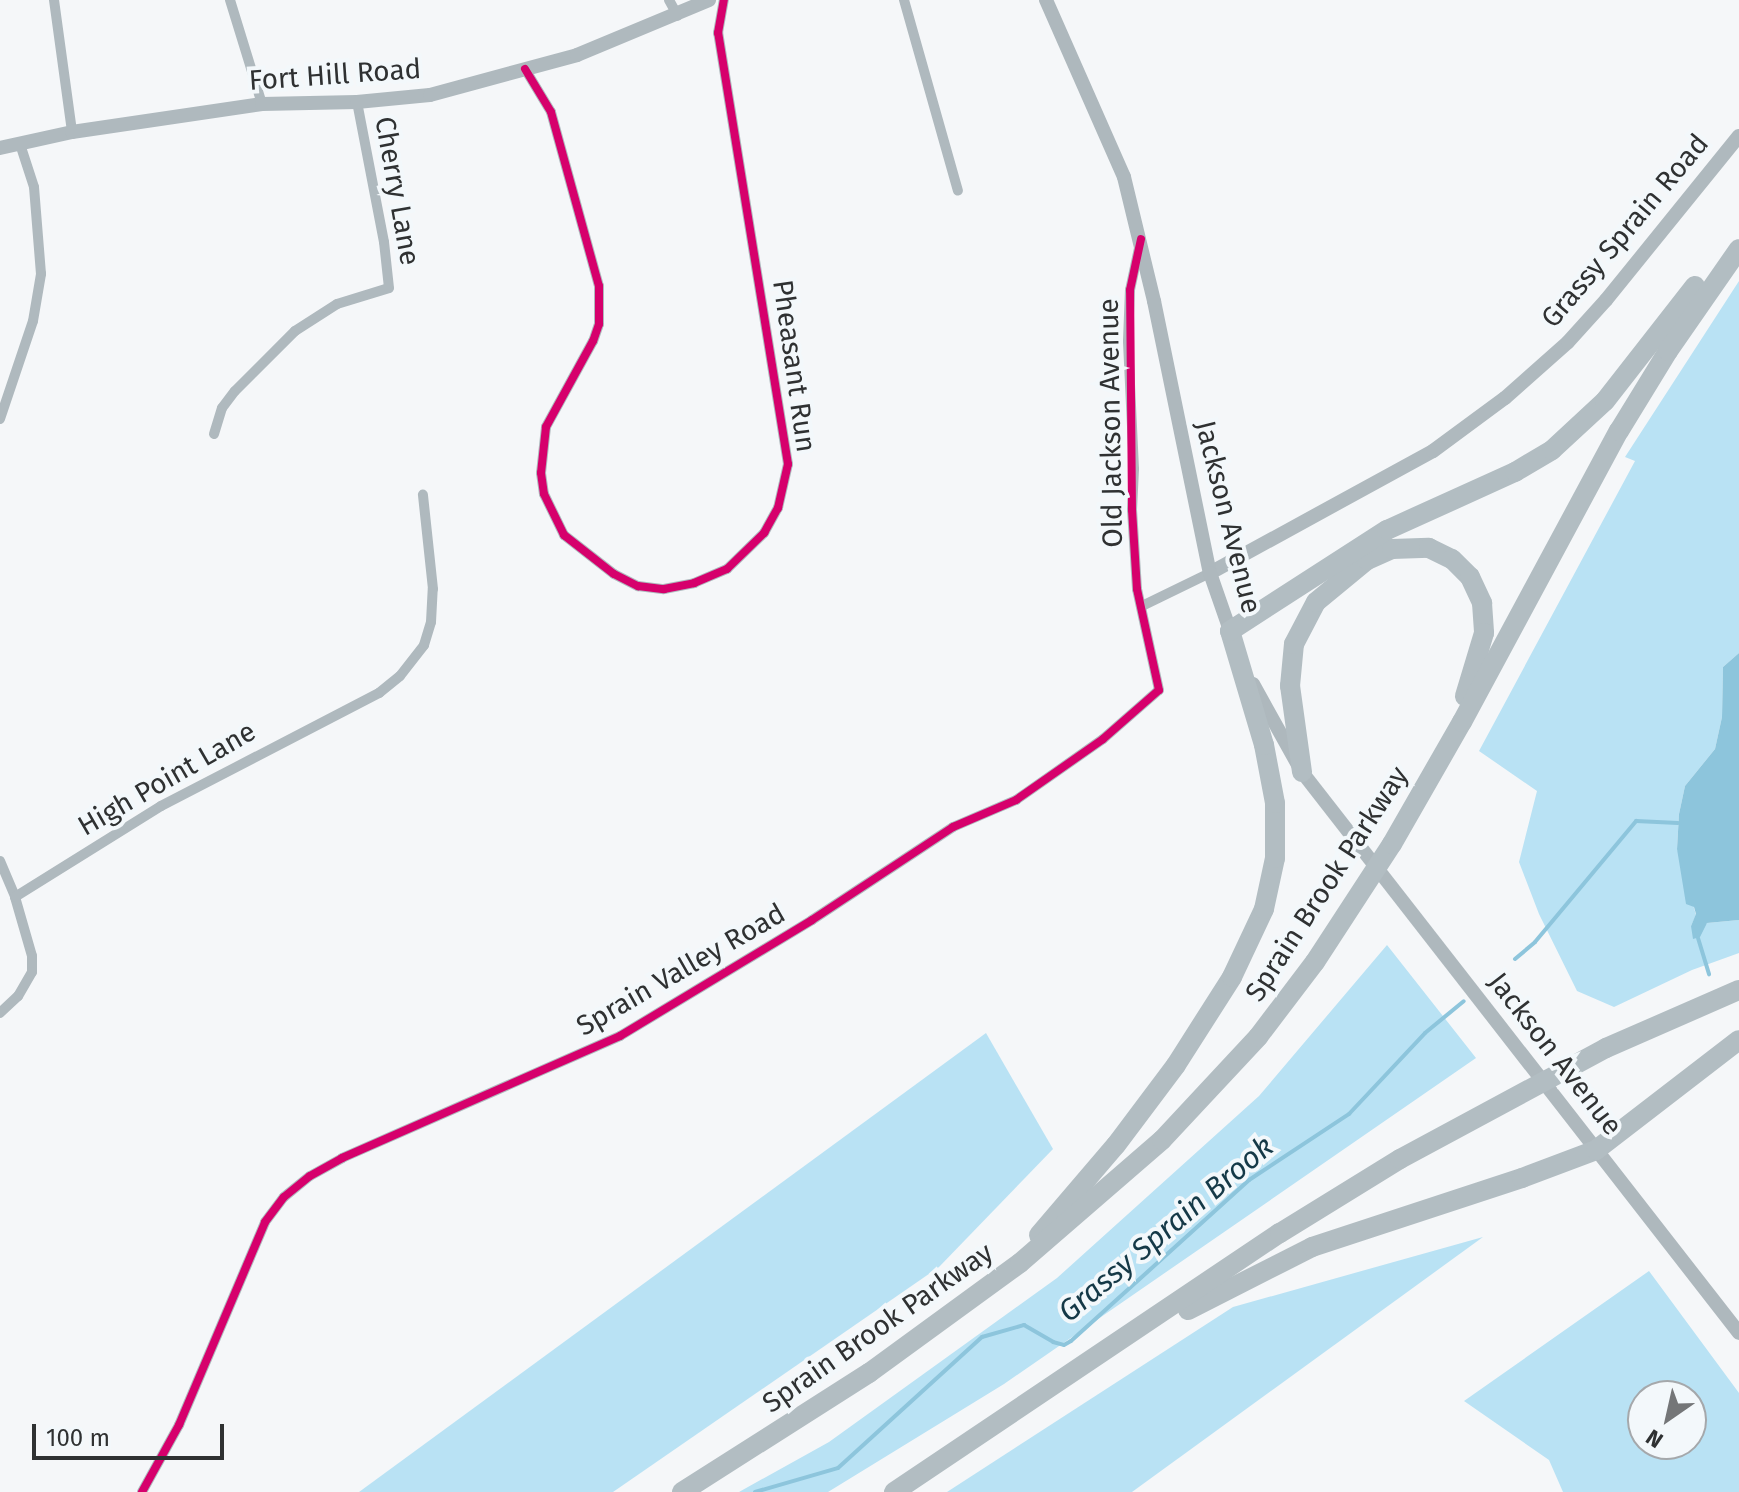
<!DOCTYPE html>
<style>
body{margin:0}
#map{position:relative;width:1739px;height:1492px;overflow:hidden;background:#f5f7f9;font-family:"Fira Sans",sans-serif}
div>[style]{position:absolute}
.green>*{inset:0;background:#b9e2f4}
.water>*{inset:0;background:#8dc5dc}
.stream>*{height:4px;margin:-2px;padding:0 2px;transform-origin:2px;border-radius:2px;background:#8dc5dc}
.minor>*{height:10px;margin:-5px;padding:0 5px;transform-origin:5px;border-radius:5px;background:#afb9be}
.tertiary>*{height:14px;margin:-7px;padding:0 7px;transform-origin:7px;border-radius:7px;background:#afb9be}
.secondary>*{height:14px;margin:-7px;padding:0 7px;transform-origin:7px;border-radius:7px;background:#aeb8bd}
.motorway>*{height:20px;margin:-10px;padding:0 10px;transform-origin:10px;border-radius:10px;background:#b2bdc2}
.cycleway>*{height:8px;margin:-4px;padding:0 4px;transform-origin:4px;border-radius:4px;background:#d6006c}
span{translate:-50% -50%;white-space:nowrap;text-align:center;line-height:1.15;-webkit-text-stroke:8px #f3f8fb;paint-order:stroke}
.street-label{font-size:28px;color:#2f3132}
.water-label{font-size:30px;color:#153947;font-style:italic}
.north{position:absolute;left:1627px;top:1380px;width:80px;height:80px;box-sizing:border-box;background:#f3f8fb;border:2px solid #a5a8ab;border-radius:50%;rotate:214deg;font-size:22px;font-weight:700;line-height:32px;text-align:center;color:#2f3132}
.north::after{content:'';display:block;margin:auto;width:28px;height:36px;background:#747678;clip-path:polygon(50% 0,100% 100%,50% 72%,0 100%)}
.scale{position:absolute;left:32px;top:1424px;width:192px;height:36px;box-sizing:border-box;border:4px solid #2f3132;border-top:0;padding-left:10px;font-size:24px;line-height:28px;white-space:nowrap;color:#2f3132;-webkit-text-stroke:6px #f3f8fb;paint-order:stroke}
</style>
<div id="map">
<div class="green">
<i style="clip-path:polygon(1739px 281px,1739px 653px,1723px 667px,1722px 717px,1715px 749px,1685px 786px,1679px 814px,1677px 848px,1696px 915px,1691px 926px,1700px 931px,1707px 923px,1739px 920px,1739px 953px,1692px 970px,1614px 1007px,1577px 991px,1539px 914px,1519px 862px,1537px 791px,1479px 751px,1635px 461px,1625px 457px)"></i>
<i style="clip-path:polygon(1387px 945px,1476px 1058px,1004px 1384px,828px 1492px,739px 1492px,829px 1442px,1057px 1278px,1259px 1096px)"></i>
<i style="clip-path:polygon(986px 1033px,1053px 1149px,939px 1267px,613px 1492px,359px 1492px)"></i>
<i style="clip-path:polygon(1483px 1237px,1132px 1492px,947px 1492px,1233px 1307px)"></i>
<i style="clip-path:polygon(evenodd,1649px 1271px,1739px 1393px,1739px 1492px,1563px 1492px,1549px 1460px,1464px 1401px,1649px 1271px,1643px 1396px,1691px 1396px,1691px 1444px,1643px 1444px,1643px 1396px)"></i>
</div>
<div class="water">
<i style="clip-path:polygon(1739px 653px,1739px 920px,1707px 923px,1700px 937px,1693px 939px,1691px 926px,1696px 914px,1694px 907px,1686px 904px,1677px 849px,1679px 814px,1685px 786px,1715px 749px,1722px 717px,1723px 667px)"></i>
</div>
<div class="stream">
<i style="left:1698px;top:938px;width:38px;rotate:73deg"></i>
<i style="left:1515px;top:959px;width:26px;rotate:-40deg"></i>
<i style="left:1535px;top:942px;width:158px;rotate:-50.1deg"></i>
<i style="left:1636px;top:821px;width:42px;rotate:2.7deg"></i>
<i style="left:755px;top:1492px;width:86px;rotate:-16.1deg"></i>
<i style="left:838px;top:1468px;width:195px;rotate:-42.3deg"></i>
<i style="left:982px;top:1337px;width:44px;rotate:-15.9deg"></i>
<i style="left:1024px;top:1325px;width:34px;rotate:30deg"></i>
<i style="left:1053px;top:1342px;width:11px;rotate:15deg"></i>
<i style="left:1064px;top:1345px;width:8px;rotate:-30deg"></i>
<i style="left:1071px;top:1341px;width:240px;rotate:-42.1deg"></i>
<i style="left:1249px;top:1180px;width:120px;rotate:-33.4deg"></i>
<i style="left:1349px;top:1114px;width:111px;rotate:-46.8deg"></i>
<i style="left:1425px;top:1033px;width:50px;rotate:-39.4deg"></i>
</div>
<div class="minor">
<i style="left:54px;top:0;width:133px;rotate:82.2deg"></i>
<i style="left:230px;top:0;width:109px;rotate:72.9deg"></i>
<i style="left:669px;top:0;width:18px;rotate:61deg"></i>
<i style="left:904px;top:0;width:198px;rotate:74.2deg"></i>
<i style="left:525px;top:69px;width:50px;rotate:58.8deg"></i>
<i style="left:551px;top:112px;width:180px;rotate:74.6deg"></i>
<i style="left:599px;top:286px;width:38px;rotate:90deg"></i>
<i style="left:599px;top:324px;width:18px;rotate:109deg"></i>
<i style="left:593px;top:341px;width:98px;rotate:118.7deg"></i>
<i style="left:546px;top:427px;width:46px;rotate:96.2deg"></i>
<i style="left:541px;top:473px;width:21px;rotate:82deg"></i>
<i style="left:544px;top:494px;width:46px;rotate:64deg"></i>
<i style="left:564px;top:535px;width:63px;rotate:38deg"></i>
<i style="left:614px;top:574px;width:27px;rotate:27deg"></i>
<i style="left:638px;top:586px;width:26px;rotate:7deg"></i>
<i style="left:664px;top:589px;width:31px;rotate:-11deg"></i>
<i style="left:694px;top:583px;width:36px;rotate:-23deg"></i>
<i style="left:727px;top:569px;width:52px;rotate:-44.2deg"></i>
<i style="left:764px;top:533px;width:29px;rotate:-61deg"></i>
<i style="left:778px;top:508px;width:45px;rotate:-77.2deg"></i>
<i style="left:788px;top:464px;width:437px;rotate:-99.2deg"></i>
<i style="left:718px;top:33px;width:34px;rotate:-80deg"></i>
<i style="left:0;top:419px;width:103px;rotate:-71.4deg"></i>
<i style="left:33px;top:321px;width:48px;rotate:-80.3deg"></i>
<i style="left:41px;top:274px;width:87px;rotate:-94.6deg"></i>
<i style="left:34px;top:187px;width:45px;rotate:-108deg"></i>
<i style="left:214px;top:434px;width:27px;rotate:-73deg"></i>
<i style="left:222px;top:408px;width:21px;rotate:-53deg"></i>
<i style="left:235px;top:391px;width:85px;rotate:-45deg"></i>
<i style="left:295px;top:331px;width:50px;rotate:-32.7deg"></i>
<i style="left:337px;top:304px;width:54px;rotate:-17.1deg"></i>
<i style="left:389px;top:288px;width:46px;rotate:-96.2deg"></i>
<i style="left:384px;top:242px;width:143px;rotate:-100.9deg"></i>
<i style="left:1142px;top:606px;width:76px;rotate:-25.9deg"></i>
<i style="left:0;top:861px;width:39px;rotate:67deg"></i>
<i style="left:15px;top:897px;width:61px;rotate:73.9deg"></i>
<i style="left:32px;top:956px;width:16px;rotate:90deg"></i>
<i style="left:32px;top:972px;width:28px;rotate:120deg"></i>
<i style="left:18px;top:996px;width:25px;rotate:137deg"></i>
<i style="left:15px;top:897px;width:172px;rotate:-31.9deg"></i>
<i style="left:161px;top:806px;width:246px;rotate:-27.4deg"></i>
<i style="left:379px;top:693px;width:27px;rotate:-39deg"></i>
<i style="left:400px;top:676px;width:39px;rotate:-52deg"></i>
<i style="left:424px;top:645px;width:24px;rotate:-73deg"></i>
<i style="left:431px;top:622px;width:33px;rotate:-87deg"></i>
<i style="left:433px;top:589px;width:95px;rotate:-96.1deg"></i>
<i style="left:142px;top:1492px;width:77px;rotate:-61.1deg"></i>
<i style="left:179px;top:1425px;width:220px;rotate:-67deg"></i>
<i style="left:265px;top:1222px;width:31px;rotate:-53deg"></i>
<i style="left:284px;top:1197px;width:33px;rotate:-39deg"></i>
<i style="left:310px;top:1176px;width:37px;rotate:-29deg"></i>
<i style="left:342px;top:1158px;width:304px;rotate:-23.7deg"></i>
<i style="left:620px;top:1036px;width:224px;rotate:-31.1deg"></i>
<i style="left:812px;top:920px;width:169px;rotate:-33.4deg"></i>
<i style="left:953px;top:827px;width:69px;rotate:-23.2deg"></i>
<i style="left:1016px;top:800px;width:106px;rotate:-35deg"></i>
<i style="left:1103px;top:739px;width:74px;rotate:-41.2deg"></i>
<i style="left:1159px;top:690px;width:103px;rotate:-102.3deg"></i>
<i style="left:1137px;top:589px;width:79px;rotate:-93.6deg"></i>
<i style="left:1132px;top:510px;width:41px;rotate:-87.2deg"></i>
<i style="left:1134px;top:469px;width:128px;rotate:-92.7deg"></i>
<i style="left:1128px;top:341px;width:51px;rotate:-87.8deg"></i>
<i style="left:1130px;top:290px;width:43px;rotate:-77.9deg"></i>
</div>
<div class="tertiary">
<i style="left:0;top:148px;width:74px;rotate:-12.5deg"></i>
<i style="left:72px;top:132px;width:192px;rotate:-8.4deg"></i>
<i style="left:262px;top:104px;width:95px;rotate:-1.2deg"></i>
<i style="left:357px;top:102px;width:73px;rotate:-5.5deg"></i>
<i style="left:430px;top:95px;width:152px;rotate:-15.2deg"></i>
<i style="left:577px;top:55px;width:143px;rotate:-22.6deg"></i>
<i style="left:1210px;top:573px;width:254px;rotate:-28.7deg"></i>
<i style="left:1433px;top:451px;width:89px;rotate:-36.4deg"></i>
<i style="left:1505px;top:398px;width:84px;rotate:-41.6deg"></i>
<i style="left:1568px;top:342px;width:57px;rotate:-47.9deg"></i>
<i style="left:1606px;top:300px;width:211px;rotate:-51deg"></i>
</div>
<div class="secondary">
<i style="left:1046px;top:0;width:193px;rotate:66.2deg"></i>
<i style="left:1124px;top:177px;width:128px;rotate:76.4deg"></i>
<i style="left:1154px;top:301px;width:278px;rotate:78.4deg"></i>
<i style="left:1210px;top:573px;width:67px;rotate:70.8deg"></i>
<i style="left:1253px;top:684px;width:101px;rotate:60.9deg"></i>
<i style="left:1302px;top:772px;width:711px;rotate:52.08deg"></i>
</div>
<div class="motorway">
<i style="left:1302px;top:772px;width:87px;rotate:-97.9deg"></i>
<i style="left:1290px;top:686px;width:42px;rotate:-84.6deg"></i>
<i style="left:1294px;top:644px;width:47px;rotate:-62.4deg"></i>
<i style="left:1316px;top:602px;width:66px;rotate:-39.5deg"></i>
<i style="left:1367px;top:560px;width:27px;rotate:-24deg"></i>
<i style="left:1392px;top:549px;width:37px;rotate:-2deg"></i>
<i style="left:1429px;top:548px;width:25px;rotate:26deg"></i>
<i style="left:1452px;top:559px;width:25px;rotate:45deg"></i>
<i style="left:1470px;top:577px;width:29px;rotate:65deg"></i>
<i style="left:1482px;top:603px;width:30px;rotate:86deg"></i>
<i style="left:1484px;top:633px;width:66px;rotate:106.8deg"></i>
<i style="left:1039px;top:1235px;width:118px;rotate:-49.5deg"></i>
<i style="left:1116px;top:1145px;width:100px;rotate:-53.1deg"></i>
<i style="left:1176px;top:1065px;width:104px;rotate:-57.5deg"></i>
<i style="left:1232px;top:977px;width:75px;rotate:-64.8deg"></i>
<i style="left:1264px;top:909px;width:52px;rotate:-77.8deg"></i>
<i style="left:1275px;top:858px;width:55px;rotate:-90deg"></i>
<i style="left:1275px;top:803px;width:59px;rotate:-100.7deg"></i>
<i style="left:1264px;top:745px;width:119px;rotate:-106.6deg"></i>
<i style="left:1230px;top:631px;width:187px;rotate:-32.8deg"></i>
<i style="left:1387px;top:530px;width:141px;rotate:-24.4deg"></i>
<i style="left:1515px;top:472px;width:43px;rotate:-30.7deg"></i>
<i style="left:1552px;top:450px;width:72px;rotate:-42.8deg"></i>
<i style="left:1605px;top:401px;width:146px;rotate:-52deg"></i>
<i style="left:1188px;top:1310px;width:139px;rotate:-26.9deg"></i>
<i style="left:1312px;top:1247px;width:221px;rotate:-18.2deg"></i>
<i style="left:1522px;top:1178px;width:79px;rotate:-20.7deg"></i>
<i style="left:1596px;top:1150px;width:180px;rotate:-37.6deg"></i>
<i style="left:682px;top:1492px;width:222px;rotate:-32.5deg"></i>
<i style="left:869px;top:1373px;width:187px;rotate:-36.1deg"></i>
<i style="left:1020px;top:1263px;width:188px;rotate:-40.9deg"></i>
<i style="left:1162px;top:1140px;width:141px;rotate:-47deg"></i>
<i style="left:1258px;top:1037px;width:94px;rotate:-52.8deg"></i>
<i style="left:1315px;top:962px;width:141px;rotate:-56.9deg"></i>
<i style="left:1392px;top:844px;width:141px;rotate:-60.2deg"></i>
<i style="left:1462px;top:722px;width:331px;rotate:-61.7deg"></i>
<i style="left:1619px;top:431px;width:94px;rotate:-58.5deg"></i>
<i style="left:1668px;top:351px;width:124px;rotate:-55.2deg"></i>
<i style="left:894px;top:1492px;width:465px;rotate:-33.9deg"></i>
<i style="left:1280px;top:1233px;width:141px;rotate:-31.7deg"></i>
<i style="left:1400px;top:1159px;width:234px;rotate:-28.3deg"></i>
<i style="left:1606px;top:1048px;width:145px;rotate:-23.6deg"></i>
</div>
<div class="cycleway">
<i style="left:525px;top:69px;width:50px;rotate:58.8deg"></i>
<i style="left:551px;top:112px;width:180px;rotate:74.6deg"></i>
<i style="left:599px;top:286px;width:38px;rotate:90deg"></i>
<i style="left:599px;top:324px;width:18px;rotate:109deg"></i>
<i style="left:593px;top:341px;width:98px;rotate:118.7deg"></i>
<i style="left:546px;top:427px;width:46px;rotate:96.2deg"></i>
<i style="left:541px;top:473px;width:21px;rotate:82deg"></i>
<i style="left:544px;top:494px;width:46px;rotate:64deg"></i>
<i style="left:564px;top:535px;width:63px;rotate:38deg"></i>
<i style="left:614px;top:574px;width:27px;rotate:27deg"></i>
<i style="left:638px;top:586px;width:26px;rotate:7deg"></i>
<i style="left:664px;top:589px;width:31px;rotate:-11deg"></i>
<i style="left:694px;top:583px;width:36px;rotate:-23deg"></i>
<i style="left:727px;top:569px;width:52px;rotate:-44.2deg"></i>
<i style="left:764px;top:533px;width:29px;rotate:-61deg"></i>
<i style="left:778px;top:508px;width:45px;rotate:-77.2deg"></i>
<i style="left:788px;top:464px;width:437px;rotate:-99.2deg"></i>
<i style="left:718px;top:33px;width:34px;rotate:-80deg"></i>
<i style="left:142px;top:1492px;width:77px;rotate:-61.1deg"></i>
<i style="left:179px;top:1425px;width:220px;rotate:-67deg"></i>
<i style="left:265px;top:1222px;width:31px;rotate:-53deg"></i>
<i style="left:284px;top:1197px;width:33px;rotate:-39deg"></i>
<i style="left:310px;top:1176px;width:37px;rotate:-29deg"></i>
<i style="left:342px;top:1158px;width:304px;rotate:-23.7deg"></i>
<i style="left:620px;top:1036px;width:224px;rotate:-31.1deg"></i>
<i style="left:812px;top:920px;width:169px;rotate:-33.4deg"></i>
<i style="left:953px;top:827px;width:69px;rotate:-23.2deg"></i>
<i style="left:1016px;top:800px;width:106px;rotate:-35deg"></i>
<i style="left:1103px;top:739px;width:74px;rotate:-41.2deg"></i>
<i style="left:1159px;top:690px;width:103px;rotate:-102.3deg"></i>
<i style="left:1137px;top:589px;width:79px;rotate:-93.6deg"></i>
<i style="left:1132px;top:510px;width:220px;rotate:-90.5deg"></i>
<i style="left:1130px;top:290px;width:52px;rotate:-77.8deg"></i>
</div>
<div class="street-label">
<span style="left:335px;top:75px;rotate:-4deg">Fort Hill Road</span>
<span style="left:397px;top:191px;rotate:80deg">Cherry Lane</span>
<span style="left:1625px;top:231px;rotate:-50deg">Grassy Sprain Road</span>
<span style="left:794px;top:366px;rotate:82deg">Pheasant Run</span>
<span style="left:1111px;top:423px;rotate:-91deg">Old Jackson Avenue</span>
<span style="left:1228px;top:517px;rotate:76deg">Jackson Avenue</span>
<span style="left:167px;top:779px;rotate:-30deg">High Point Lane</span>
<span style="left:1327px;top:884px;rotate:-57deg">Sprain Brook Parkway</span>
<span style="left:681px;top:970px;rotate:-30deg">Sprain Valley Road</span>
<span style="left:1555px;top:1054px;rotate:52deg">Jackson Avenue</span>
<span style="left:878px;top:1328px;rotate:-35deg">Sprain Brook Parkway</span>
</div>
<div class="water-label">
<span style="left:1166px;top:1229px;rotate:-40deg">Grassy Sprain Brook</span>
</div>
<div class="north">N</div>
<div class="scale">100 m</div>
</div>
